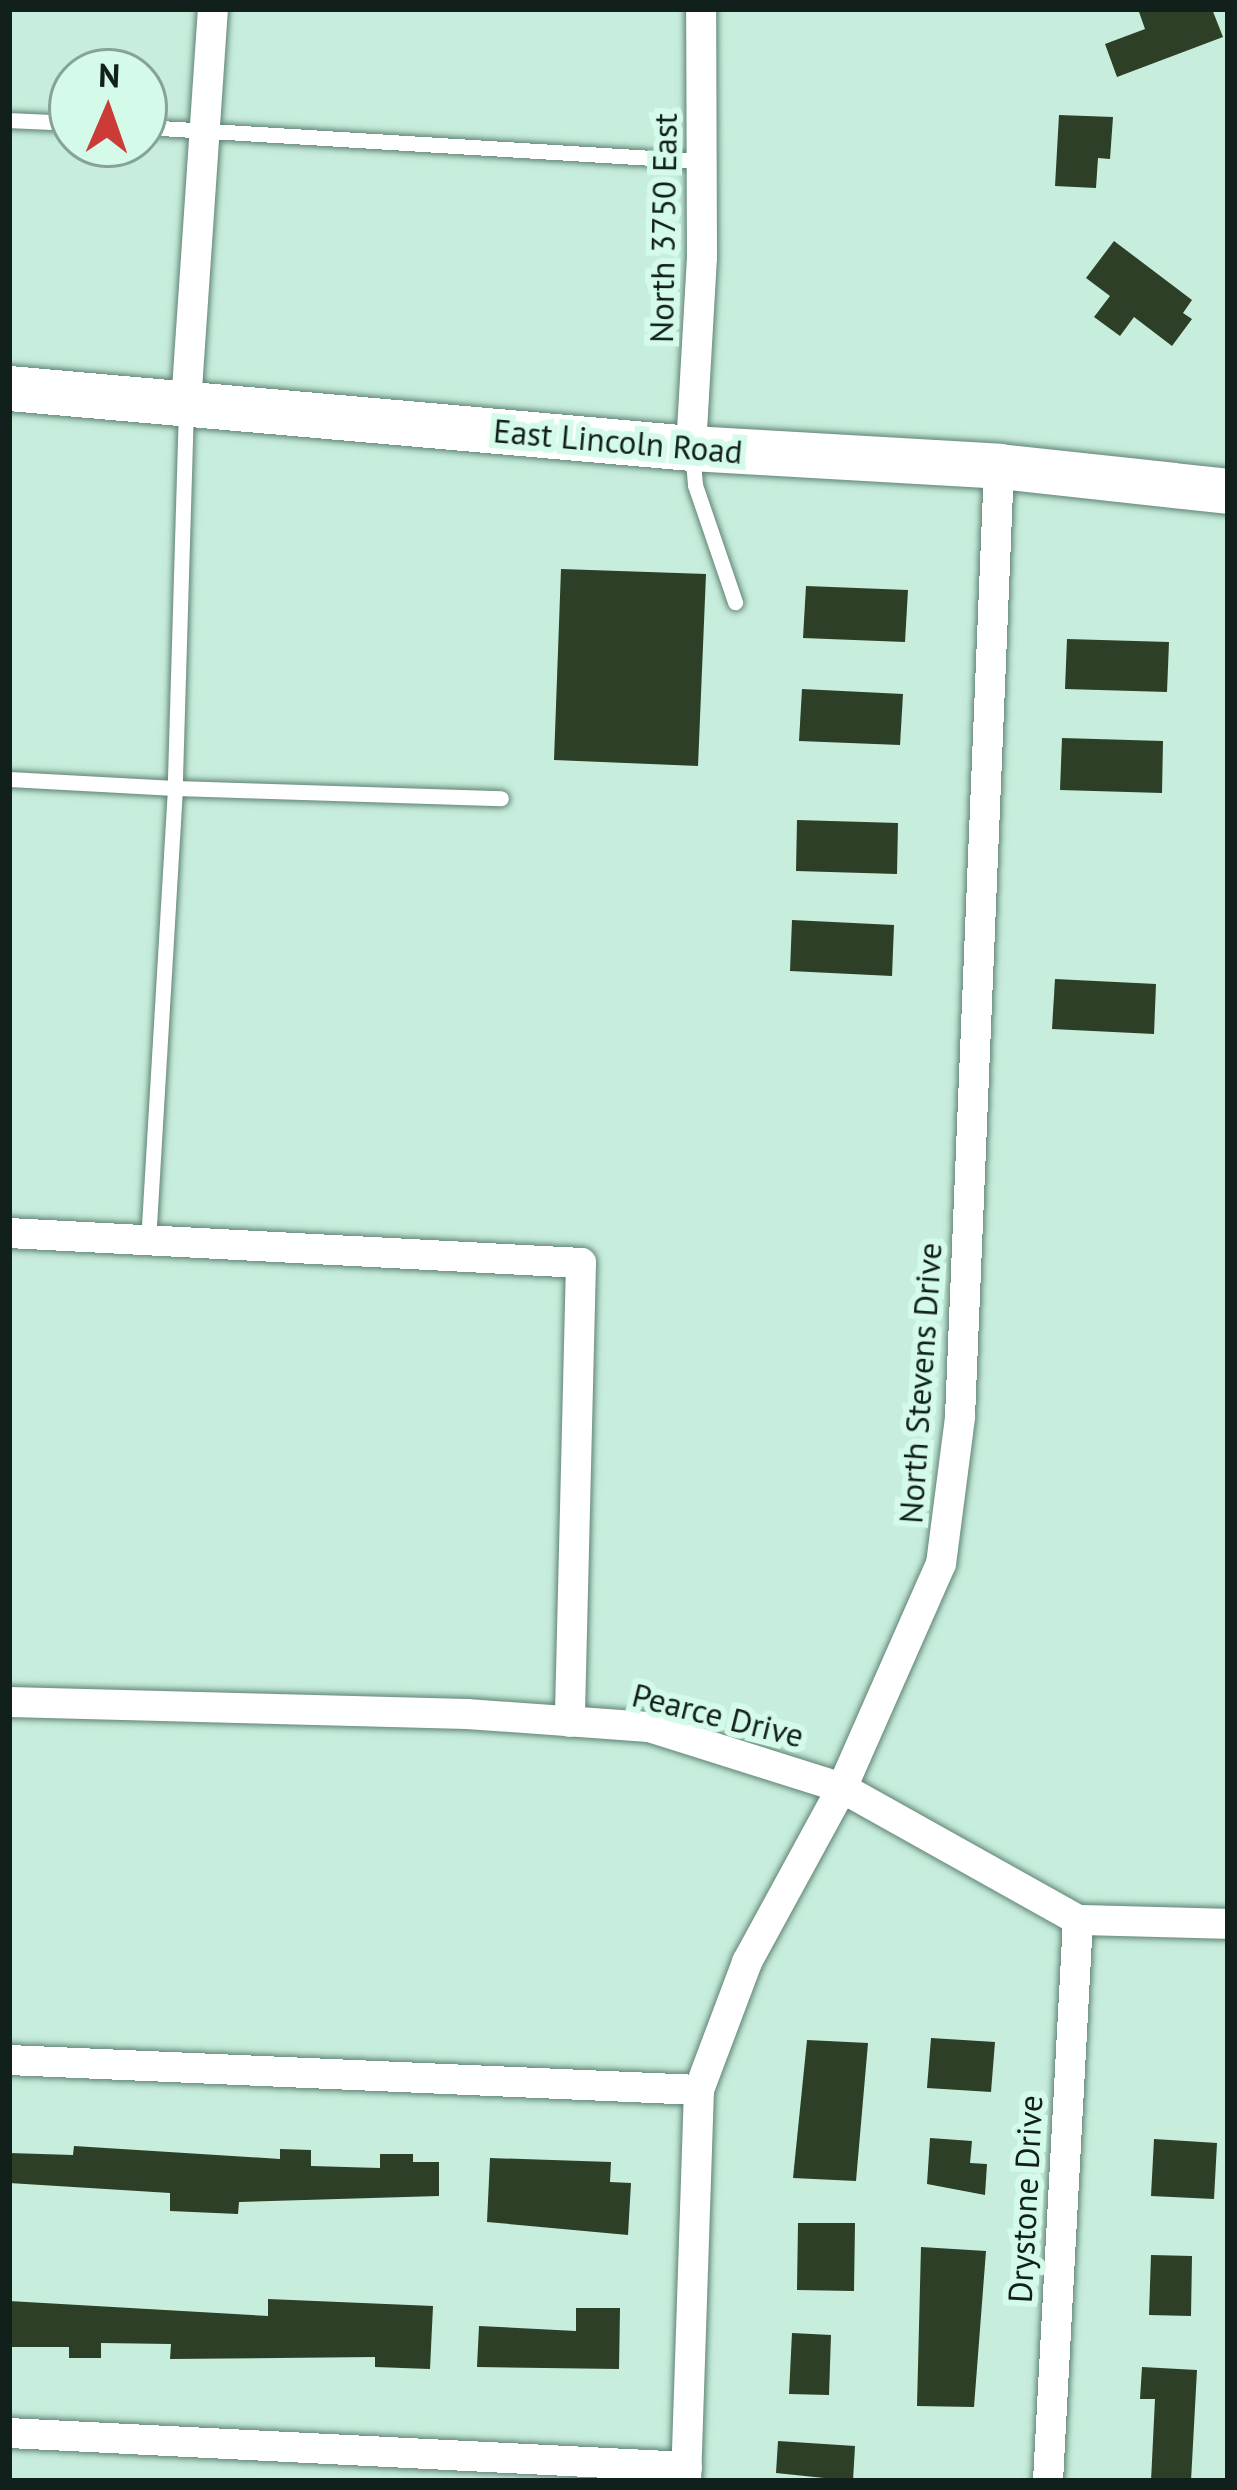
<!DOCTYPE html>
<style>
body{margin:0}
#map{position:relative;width:1237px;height:2490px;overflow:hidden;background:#c7eddc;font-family:"PT Sans",sans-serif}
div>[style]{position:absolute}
.building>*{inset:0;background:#2d3f27}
.roads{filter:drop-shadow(0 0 3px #5f8273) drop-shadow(0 0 3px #5f8273)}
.service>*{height:15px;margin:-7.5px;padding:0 7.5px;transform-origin:7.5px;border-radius:7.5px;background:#fff}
.minor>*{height:30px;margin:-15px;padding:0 15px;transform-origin:15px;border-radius:15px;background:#fff}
.secondary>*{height:45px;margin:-22.5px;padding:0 22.5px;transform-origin:22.5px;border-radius:22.5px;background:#fff}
span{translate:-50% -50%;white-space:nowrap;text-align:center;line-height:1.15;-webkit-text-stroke:12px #d4fae9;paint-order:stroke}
.street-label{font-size:33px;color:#11201a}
.frame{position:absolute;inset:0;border:12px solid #11201a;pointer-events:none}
.north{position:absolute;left:48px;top:48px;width:120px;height:120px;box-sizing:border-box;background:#d4fae9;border:3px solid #86a396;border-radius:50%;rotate:2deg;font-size:33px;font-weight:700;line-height:48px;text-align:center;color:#11201a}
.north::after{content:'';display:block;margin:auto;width:42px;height:54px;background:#cb3c39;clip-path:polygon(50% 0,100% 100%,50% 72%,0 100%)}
</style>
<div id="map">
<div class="building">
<i style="clip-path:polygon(1138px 9px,1212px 9px,1223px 37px,1117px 77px,1105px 44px,1145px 29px)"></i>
<i style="clip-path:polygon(1059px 115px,1113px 117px,1110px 159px,1098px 158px,1096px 188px,1055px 186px)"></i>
<i style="clip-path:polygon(1114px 241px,1192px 300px,1183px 313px,1192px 319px,1172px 346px,1134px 317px,1120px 336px,1094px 317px,1110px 296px,1086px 278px)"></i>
<i style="clip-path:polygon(561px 569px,706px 574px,698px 766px,554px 760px)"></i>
<i style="clip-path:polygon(806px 586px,908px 590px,905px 642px,803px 638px)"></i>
<i style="clip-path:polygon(1067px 639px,1169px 642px,1167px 692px,1065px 689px)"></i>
<i style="clip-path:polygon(802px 689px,903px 694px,900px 745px,799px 741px)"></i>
<i style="clip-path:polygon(1062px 738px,1163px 741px,1162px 793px,1060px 790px)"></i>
<i style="clip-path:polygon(797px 820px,898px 823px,897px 874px,796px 871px)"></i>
<i style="clip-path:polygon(792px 920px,894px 925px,892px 976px,790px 971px)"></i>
<i style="clip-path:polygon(1055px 979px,1156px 984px,1154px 1034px,1052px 1029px)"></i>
<i style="clip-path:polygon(931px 2038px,995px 2042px,991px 2092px,927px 2088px)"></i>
<i style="clip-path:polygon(807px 2040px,868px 2043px,856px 2181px,793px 2178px)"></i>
<i style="clip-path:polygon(930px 2138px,972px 2141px,970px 2163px,987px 2164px,985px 2195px,927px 2184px)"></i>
<i style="clip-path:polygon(1154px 2139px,1217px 2143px,1214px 2199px,1151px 2196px)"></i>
<i style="clip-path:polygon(74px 2146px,280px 2159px,280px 2149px,311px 2150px,311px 2166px,380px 2168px,380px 2154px,413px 2154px,413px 2162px,439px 2162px,439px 2196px,239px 2202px,238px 2214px,170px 2211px,170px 2193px,9px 2183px,9px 2153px,73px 2155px)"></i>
<i style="clip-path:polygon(490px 2158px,611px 2162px,610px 2182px,631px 2183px,628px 2235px,487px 2222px)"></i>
<i style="clip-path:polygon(798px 2223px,855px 2223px,854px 2291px,797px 2290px)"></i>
<i style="clip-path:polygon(921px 2247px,986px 2251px,974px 2407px,917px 2406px)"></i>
<i style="clip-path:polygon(1151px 2255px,1192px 2256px,1191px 2316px,1149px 2315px)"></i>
<i style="clip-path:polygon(268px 2299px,433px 2306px,430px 2369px,375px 2367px,375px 2357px,170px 2359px,171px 2344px,101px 2343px,101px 2358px,69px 2358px,69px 2347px,9px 2347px,9px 2301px,268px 2316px)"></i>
<i style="clip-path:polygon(576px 2308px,620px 2308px,619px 2369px,477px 2367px,479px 2326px,576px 2331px)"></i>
<i style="clip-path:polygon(792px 2333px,831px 2335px,829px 2395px,789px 2394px)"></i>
<i style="clip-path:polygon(1142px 2367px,1197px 2370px,1191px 2481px,1151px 2481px,1155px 2399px,1140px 2399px)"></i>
<i style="clip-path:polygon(778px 2441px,855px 2446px,853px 2481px,776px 2473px)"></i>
</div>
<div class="roads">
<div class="service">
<i style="left:9px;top:120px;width:63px;rotate:2.7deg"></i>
<i style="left:144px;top:127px;width:558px;rotate:3.49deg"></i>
<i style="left:186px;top:407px;width:381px;rotate:91.7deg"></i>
<i style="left:175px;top:788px;width:326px;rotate:1.8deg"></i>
<i style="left:692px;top:450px;width:35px;rotate:85deg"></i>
<i style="left:695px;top:485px;width:124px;rotate:71.1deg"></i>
<i style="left:9px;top:779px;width:166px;rotate:3.1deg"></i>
<i style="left:175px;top:788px;width:453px;rotate:93.4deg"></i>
</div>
<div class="minor">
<i style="left:186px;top:404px;width:396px;rotate:-86.1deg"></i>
<i style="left:691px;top:448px;width:191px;rotate:-86.7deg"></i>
<i style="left:702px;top:257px;width:248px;rotate:-90.2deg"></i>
<i style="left:9px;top:1233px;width:573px;rotate:3deg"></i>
<i style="left:581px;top:1263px;width:459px;rotate:91.4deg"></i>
<i style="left:9px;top:1702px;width:458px;rotate:1.5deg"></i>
<i style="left:467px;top:1714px;width:182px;rotate:4.1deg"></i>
<i style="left:649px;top:1727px;width:202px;rotate:17.5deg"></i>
<i style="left:842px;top:1788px;width:270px;rotate:29.2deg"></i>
<i style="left:1078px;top:1920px;width:150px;rotate:1.5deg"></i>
<i style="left:9px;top:2060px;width:691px;rotate:2.49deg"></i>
<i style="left:9px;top:2433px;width:679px;rotate:2.87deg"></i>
<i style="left:686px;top:2481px;width:391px;rotate:-88.1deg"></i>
<i style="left:699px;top:2090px;width:137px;rotate:-69.4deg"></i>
<i style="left:747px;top:1962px;width:198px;rotate:-61.4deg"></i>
<i style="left:842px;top:1788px;width:245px;rotate:-66.2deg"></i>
<i style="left:941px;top:1564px;width:148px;rotate:-82.6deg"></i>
<i style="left:960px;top:1417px;width:952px;rotate:-87.65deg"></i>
<i style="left:1048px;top:2481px;width:562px;rotate:-86.94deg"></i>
</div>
<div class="secondary">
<i style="left:9px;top:388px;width:685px;rotate:5.03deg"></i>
<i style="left:691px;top:448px;width:309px;rotate:3.3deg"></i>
<i style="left:999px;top:466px;width:230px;rotate:6.2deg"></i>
</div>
</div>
<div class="street-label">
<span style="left:663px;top:228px;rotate:-89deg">North 3750 East</span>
<span style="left:618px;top:441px;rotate:5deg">East Lincoln Road</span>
<span style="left:920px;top:1383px;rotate:-86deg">North Stevens Drive</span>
<span style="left:718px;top:1715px;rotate:14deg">Pearce Drive</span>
<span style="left:1025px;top:2199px;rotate:-87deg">Drystone Drive</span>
</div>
<div class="frame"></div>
<div class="north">N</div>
</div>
